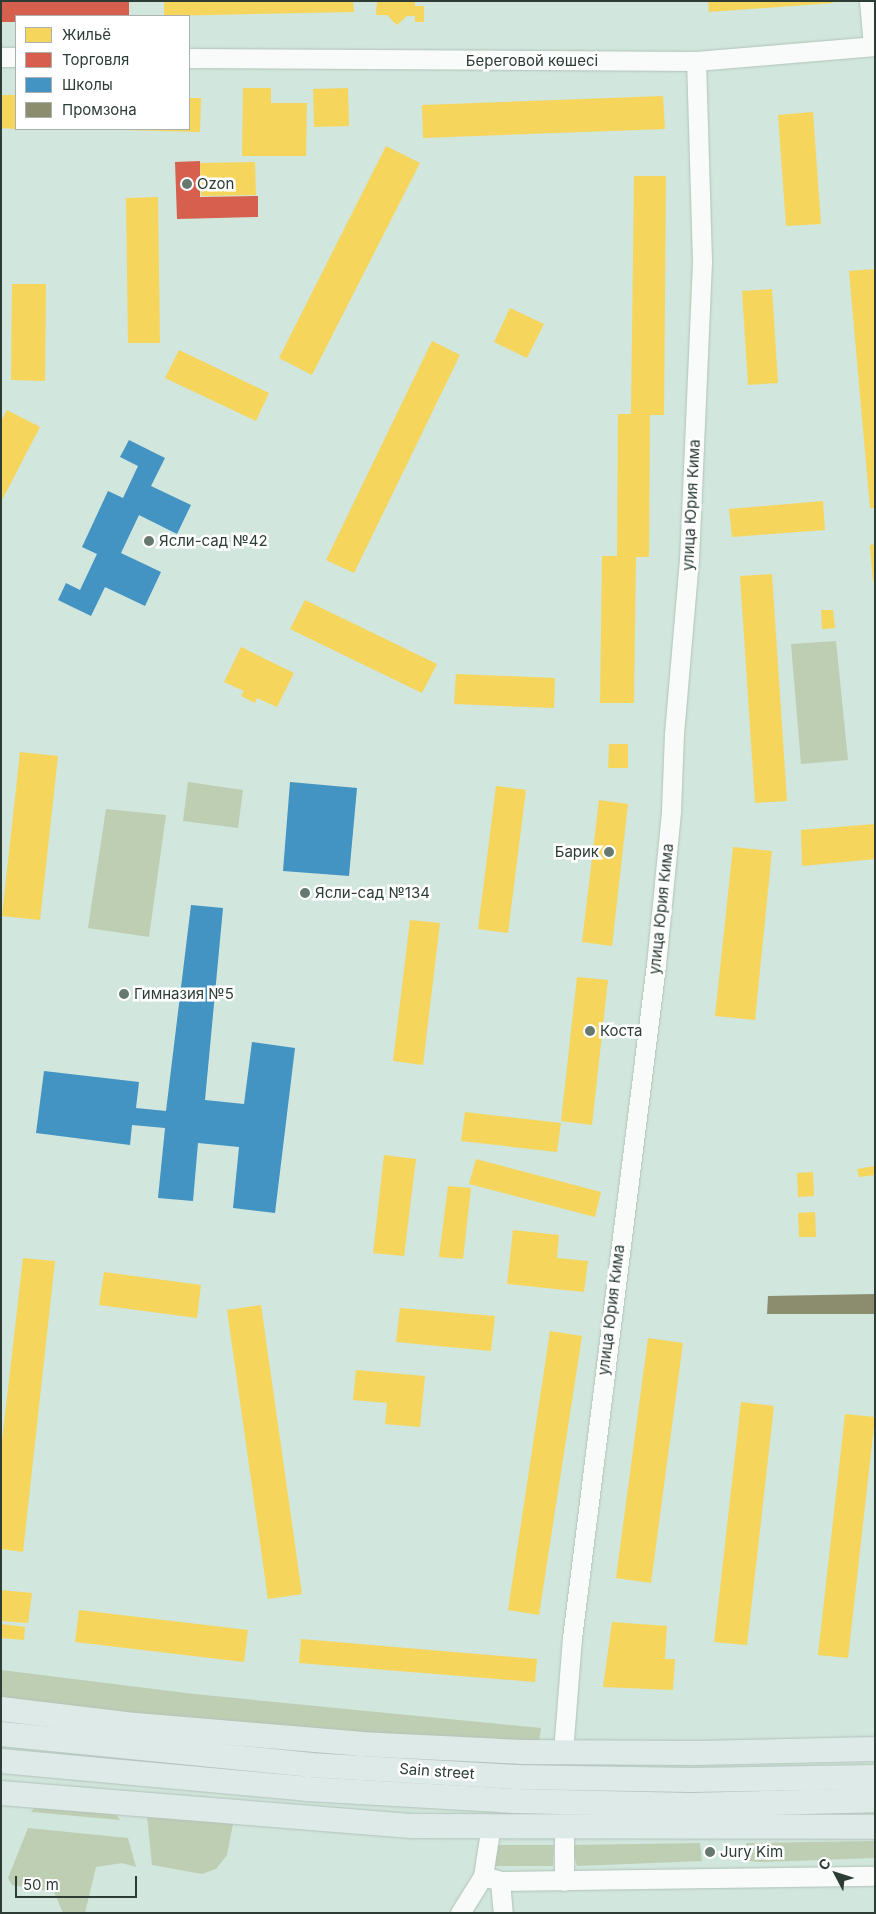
<!DOCTYPE html>
<meta charset="utf-8">
<style>
body{margin:0}
#map{position:relative;width:876px;height:1914px;overflow:hidden;background:#d1e6dc;font-family:Inter,sans-serif}
div>[style]{position:absolute}
.green>*{inset:0;background:#beceb3}
.homes>*{inset:0;background:#f6d55c}
.shops>*{inset:0;background:#d6604d}
.schools>*{inset:0;background:#4393c3}
.industry>*{inset:0;background:#8c8c6e}
.roads{filter:drop-shadow(0 0 1px #b1c2ba) drop-shadow(0 0 1px #b1c2ba)}
.minor>*{height:19px;margin:-9.5px;padding:0 9.5px;transform-origin:9.5px;border-radius:9.5px;background:#f8fbfa}
.major>*{height:24px;margin:-12px;padding:0 12px;transform-origin:12px;border-radius:12px;background:#deeae8}
.dots>*{width:14px;height:14px;translate:-50% -50%;box-sizing:border-box;border:2px solid #fff;border-radius:50%}
span{translate:-50% -50%;white-space:nowrap;text-align:center;line-height:1.15;-webkit-text-stroke:5px #fff;paint-order:stroke}
.street-label{font-size:15px;color:#2d3d36}
.poi-label{font-size:15px;color:#2d3d36}
.left{translate:0 -50%;text-align:left}
.right{translate:-100% -50%;text-align:right}
.frame{position:absolute;inset:0;border:2px solid #2d3d36;pointer-events:none}
.legend{position:absolute;left:15px;top:15px;width:175px;height:115px;box-sizing:border-box;background:#fff;border:1px solid #abb1af;margin:0;padding:6px 9px;list-style:none;font-size:15px;color:#2d3d36}
.legend li{display:flex;align-items:center;gap:10px;height:25px}
.legend b{width:25px;border:1px solid #abb1af}
.north{position:absolute;left:811px;top:1849px;width:50px;height:50px;-webkit-text-stroke:4px #fff;paint-order:stroke;rotate:310deg;font-size:14px;font-weight:700;line-height:20px;text-align:center;color:#2d3d36}
.north::after{content:'';display:block;margin:auto;width:18px;height:22px;background:#2d3d36;clip-path:polygon(50% 0,100% 100%,50% 72%,0 100%)}
.scale{position:absolute;left:15px;top:1876px;width:122px;height:22px;box-sizing:border-box;border:2px solid #2d3d36;border-top:0;padding-left:6px;font-size:15px;line-height:18px;white-space:nowrap;color:#2d3d36;-webkit-text-stroke:4px #fff;paint-order:stroke}
</style>
<div id="map">
<div class="green">
<i style="clip-path:polygon(836px 641px,848px 760px,801px 764px,791px 644px)"></i>
<i style="clip-path:polygon(188px 782px,243px 790px,238px 828px,183px 821px)"></i>
<i style="clip-path:polygon(106px 809px,166px 815px,149px 937px,88px 928px)"></i>
<i style="clip-path:polygon(1px 1670px,194px 1694px,541px 1728px,538px 1748px,200px 1722px,1px 1697px)"></i>
<i style="clip-path:polygon(38px 1803px,113px 1810px,120px 1820px,31px 1812px)"></i>
<i style="clip-path:polygon(147px 1815px,233px 1824px,227px 1855px,216px 1869px,202px 1874px,152px 1865px)"></i>
<i style="clip-path:polygon(28px 1828px,128px 1838px,136px 1867px,122px 1863px,96px 1867px,85px 1913px,63px 1913px,54px 1892px,12px 1885px,8px 1878px)"></i>
<i style="clip-path:polygon(875px 1841px,875px 1858px,763px 1862px,749px 1861px,746px 1843px)"></i>
<i style="clip-path:polygon(700px 1843px,702px 1861px,577px 1866px,571px 1845px)"></i>
<i style="clip-path:polygon(490px 1845px,554px 1845px,553px 1866px,486px 1866px)"></i>
</div>
<div class="homes">
<i style="clip-path:polygon(164px 1px,353px 1px,354px 12px,164px 16px)"></i>
<i style="clip-path:polygon(377px 1px,415px 1px,415px 6px,424px 6px,424px 22px,415px 22px,415px 16px,407px 16px,397px 25px,387px 15px,376px 15px)"></i>
<i style="clip-path:polygon(708px 1px,833px 1px,833px 3px,709px 12px)"></i>
<i style="clip-path:polygon(243px 88px,271px 88px,271px 103px,307px 103px,306px 156px,242px 156px)"></i>
<i style="clip-path:polygon(348px 88px,349px 126px,314px 127px,313px 89px)"></i>
<i style="clip-path:polygon(1px 95px,16px 95px,16px 129px,1px 128px)"></i>
<i style="clip-path:polygon(663px 96px,665px 129px,423px 138px,422px 105px)"></i>
<i style="clip-path:polygon(189px 98px,201px 98px,200px 132px,124px 130px,189px 129px)"></i>
<i style="clip-path:polygon(813px 112px,821px 224px,786px 226px,778px 115px)"></i>
<i style="clip-path:polygon(386px 146px,420px 163px,312px 375px,279px 358px)"></i>
<i style="clip-path:polygon(255px 162px,256px 195px,201px 196px,200px 163px)"></i>
<i style="clip-path:polygon(634px 176px,666px 176px,664px 415px,650px 415px,649px 557px,636px 557px,634px 703px,600px 703px,602px 556px,617px 556px,618px 414px,631px 414px)"></i>
<i style="clip-path:polygon(158px 197px,160px 343px,128px 343px,126px 198px)"></i>
<i style="clip-path:polygon(875px 269px,875px 508px,870px 508px,849px 271px)"></i>
<i style="clip-path:polygon(12px 284px,46px 284px,45px 381px,11px 380px)"></i>
<i style="clip-path:polygon(772px 289px,778px 383px,748px 385px,742px 291px)"></i>
<i style="clip-path:polygon(510px 308px,544px 324px,527px 358px,494px 342px)"></i>
<i style="clip-path:polygon(432px 341px,460px 355px,354px 573px,326px 560px)"></i>
<i style="clip-path:polygon(179px 350px,269px 393px,256px 421px,165px 378px)"></i>
<i style="clip-path:polygon(7px 410px,40px 427px,1px 502px,1px 422px)"></i>
<i style="clip-path:polygon(823px 501px,825px 530px,732px 537px,729px 509px)"></i>
<i style="clip-path:polygon(875px 544px,875px 581px,873px 581px,870px 545px)"></i>
<i style="clip-path:polygon(772px 574px,787px 801px,755px 803px,740px 576px)"></i>
<i style="clip-path:polygon(305px 600px,437px 664px,422px 693px,290px 629px)"></i>
<i style="clip-path:polygon(821px 610px,833px 610px,835px 628px,822px 629px)"></i>
<i style="clip-path:polygon(241px 647px,294px 673px,277px 707px,257px 698px,255px 703px,241px 696px,244px 691px,224px 682px)"></i>
<i style="clip-path:polygon(456px 674px,555px 678px,554px 708px,454px 704px)"></i>
<i style="clip-path:polygon(609px 744px,628px 744px,628px 768px,608px 768px)"></i>
<i style="clip-path:polygon(20px 752px,58px 756px,40px 920px,2px 916px)"></i>
<i style="clip-path:polygon(496px 786px,526px 790px,508px 933px,478px 929px)"></i>
<i style="clip-path:polygon(599px 800px,628px 804px,612px 946px,582px 942px)"></i>
<i style="clip-path:polygon(875px 824px,875px 859px,802px 866px,801px 830px)"></i>
<i style="clip-path:polygon(733px 847px,772px 851px,755px 1020px,715px 1016px)"></i>
<i style="clip-path:polygon(410px 920px,440px 923px,423px 1065px,393px 1061px)"></i>
<i style="clip-path:polygon(577px 977px,608px 980px,592px 1125px,561px 1121px)"></i>
<i style="clip-path:polygon(465px 1112px,561px 1123px,557px 1152px,461px 1141px)"></i>
<i style="clip-path:polygon(384px 1155px,416px 1159px,404px 1256px,373px 1253px)"></i>
<i style="clip-path:polygon(476px 1159px,601px 1192px,595px 1217px,469px 1184px)"></i>
<i style="clip-path:polygon(875px 1166px,875px 1175px,859px 1177px,857px 1169px)"></i>
<i style="clip-path:polygon(813px 1172px,814px 1196px,798px 1197px,797px 1173px)"></i>
<i style="clip-path:polygon(448px 1186px,471px 1188px,463px 1259px,439px 1257px)"></i>
<i style="clip-path:polygon(815px 1212px,816px 1237px,799px 1237px,798px 1213px)"></i>
<i style="clip-path:polygon(513px 1230px,559px 1235px,557px 1258px,588px 1261px,584px 1292px,507px 1284px)"></i>
<i style="clip-path:polygon(23px 1258px,55px 1261px,23px 1552px,1px 1549px,1px 1450px)"></i>
<i style="clip-path:polygon(104px 1272px,201px 1285px,197px 1318px,99px 1305px)"></i>
<i style="clip-path:polygon(261px 1305px,302px 1594px,268px 1599px,227px 1310px)"></i>
<i style="clip-path:polygon(400px 1308px,495px 1316px,491px 1351px,396px 1342px)"></i>
<i style="clip-path:polygon(550px 1331px,582px 1336px,539px 1615px,508px 1610px)"></i>
<i style="clip-path:polygon(648px 1338px,683px 1343px,651px 1583px,616px 1578px)"></i>
<i style="clip-path:polygon(356px 1370px,425px 1376px,420px 1427px,385px 1424px,387px 1403px,353px 1400px)"></i>
<i style="clip-path:polygon(741px 1402px,774px 1406px,747px 1645px,714px 1642px)"></i>
<i style="clip-path:polygon(845px 1414px,875px 1417px,848px 1658px,818px 1655px)"></i>
<i style="clip-path:polygon(1px 1590px,32px 1593px,28px 1623px,1px 1621px)"></i>
<i style="clip-path:polygon(79px 1610px,248px 1630px,244px 1662px,75px 1642px)"></i>
<i style="clip-path:polygon(612px 1622px,667px 1626px,665px 1659px,675px 1659px,673px 1690px,603px 1687px)"></i>
<i style="clip-path:polygon(1px 1624px,25px 1627px,24px 1640px,1px 1638px)"></i>
<i style="clip-path:polygon(301px 1639px,537px 1659px,535px 1682px,299px 1663px)"></i>
</div>
<div class="shops">
<i style="clip-path:polygon(1px 1px,129px 1px,129px 16px,16px 16px,16px 22px,1px 22px)"></i>
<i style="clip-path:polygon(200px 161px,200px 197px,258px 196px,258px 217px,177px 219px,175px 162px)"></i>
</div>
<div class="schools">
<i style="clip-path:polygon(129px 440px,165px 458px,151px 486px,191px 505px,177px 534px,139px 515px,121px 553px,161px 572px,145px 606px,105px 587px,91px 616px,58px 600px,66px 583px,80px 590px,97px 554px,82px 547px,108px 491px,123px 498px,138px 466px,120px 457px)"></i>
<i style="clip-path:polygon(290px 782px,357px 788px,349px 876px,283px 871px)"></i>
<i style="clip-path:polygon(191px 905px,223px 908px,205px 1100px,244px 1104px,252px 1042px,295px 1048px,275px 1213px,233px 1208px,239px 1147px,198px 1143px,193px 1201px,158px 1198px,165px 1128px,132px 1125px,130px 1145px,36px 1133px,44px 1071px,139px 1082px,136px 1108px,166px 1111px)"></i>
</div>
<div class="industry">
<i style="clip-path:polygon(875px 1294px,875px 1314px,767px 1314px,768px 1296px)"></i>
</div>
<div class="roads">
<div class="minor">
<i style="left:869px;top:1px;width:45px;rotate:84.9deg"></i>
<i style="left:1px;top:57px;width:15px"></i>
<i style="left:189px;top:58px;width:507px;rotate:0.34deg"></i>
<i style="left:696px;top:61px;width:180px;rotate:-4.8deg"></i>
<i style="left:563px;top:1752px;width:114px;rotate:-85.5deg"></i>
<i style="left:572px;top:1638px;width:678px;rotate:-82.89deg"></i>
<i style="left:656px;top:965px;width:155px;rotate:-84.4deg"></i>
<i style="left:671px;top:811px;width:77px;rotate:-87.8deg"></i>
<i style="left:674px;top:734px;width:175px;rotate:-85.1deg"></i>
<i style="left:689px;top:560px;width:299px;rotate:-87.5deg"></i>
<i style="left:702px;top:261px;width:200px;rotate:-91.7deg"></i>
<i style="left:564px;top:1826px;width:55px;rotate:90deg"></i>
<i style="left:483px;top:1876px;width:18px;rotate:16deg"></i>
<i style="left:500px;top:1881px;width:375px;rotate:-0.8deg"></i>
<i style="left:500px;top:1881px;width:32px;rotate:85deg"></i>
<i style="left:460px;top:1913px;width:44px;rotate:-58.1deg"></i>
<i style="left:483px;top:1876px;width:52px;rotate:-81.1deg"></i>
</div>
<div class="major">
<i style="left:1px;top:1709px;width:136px;rotate:6.8deg"></i>
<i style="left:136px;top:1725px;width:225px;rotate:4.8deg"></i>
<i style="left:360px;top:1744px;width:161px;rotate:2.8deg"></i>
<i style="left:521px;top:1752px;width:177px;rotate:0.3deg"></i>
<i style="left:698px;top:1753px;width:177px;rotate:-1.3deg"></i>
<i style="left:1px;top:1734px;width:310px;rotate:5.7deg"></i>
<i style="left:309px;top:1765px;width:207px;rotate:3.3deg"></i>
<i style="left:516px;top:1777px;width:174px;rotate:1deg"></i>
<i style="left:690px;top:1780px;width:185px;rotate:-0.9deg"></i>
<i style="left:1px;top:1761px;width:307px;rotate:5.2deg"></i>
<i style="left:307px;top:1789px;width:207px;rotate:3.3deg"></i>
<i style="left:514px;top:1801px;width:176px;rotate:1.3deg"></i>
<i style="left:690px;top:1805px;width:185px;rotate:-1.5deg"></i>
<i style="left:1px;top:1793px;width:414px;rotate:4.6deg"></i>
<i style="left:414px;top:1826px;width:461px;rotate:0.1deg"></i>
</div>
</div>
<div class="dots">
<i style="left:187px;top:184px;background:#667870"></i>
<i style="left:149px;top:541px;background:#667870"></i>
<i style="left:609px;top:852px;background:#667870"></i>
<i style="left:305px;top:893px;background:#667870"></i>
<i style="left:124px;top:994px;background:#667870"></i>
<i style="left:590px;top:1031px;background:#667870"></i>
<i style="left:710px;top:1852px;background:#667870"></i>
</div>
<div class="street-label">
<span style="left:532px;top:61px">Береговой көшесі</span>
<span style="left:691px;top:505px;rotate:-87deg">улица Юрия Кима</span>
<span style="left:661px;top:909px;rotate:-84deg">улица Юрия Кима</span>
<span style="left:611px;top:1310px;rotate:-83deg">улица Юрия Кима</span>
<span style="left:437px;top:1771px;rotate:4deg">Sain street</span>
</div>
<div class="poi-label">
<span class="left" style="left:197px;top:184px">Ozon</span>
<span class="left" style="left:159px;top:541px">Ясли-сад №42</span>
<span class="right" style="left:599px;top:852px">Барик</span>
<span class="left" style="left:315px;top:893px">Ясли-сад №134</span>
<span class="left" style="left:134px;top:994px">Гимназия №5</span>
<span class="left" style="left:600px;top:1031px">Коста</span>
<span class="left" style="left:720px;top:1852px">Jury Kim</span>
</div>
<div class="frame"></div>
<ul class="legend">
<li><b style="height:14px;background:#f6d55c"></b>Жильё</li>
<li><b style="height:14px;background:#d6604d"></b>Торговля</li>
<li><b style="height:14px;background:#4393c3"></b>Школы</li>
<li><b style="height:14px;background:#8c8c6e"></b>Промзона</li>
</ul>
<div class="north">С</div>
<div class="scale">50 m</div>
</div>
